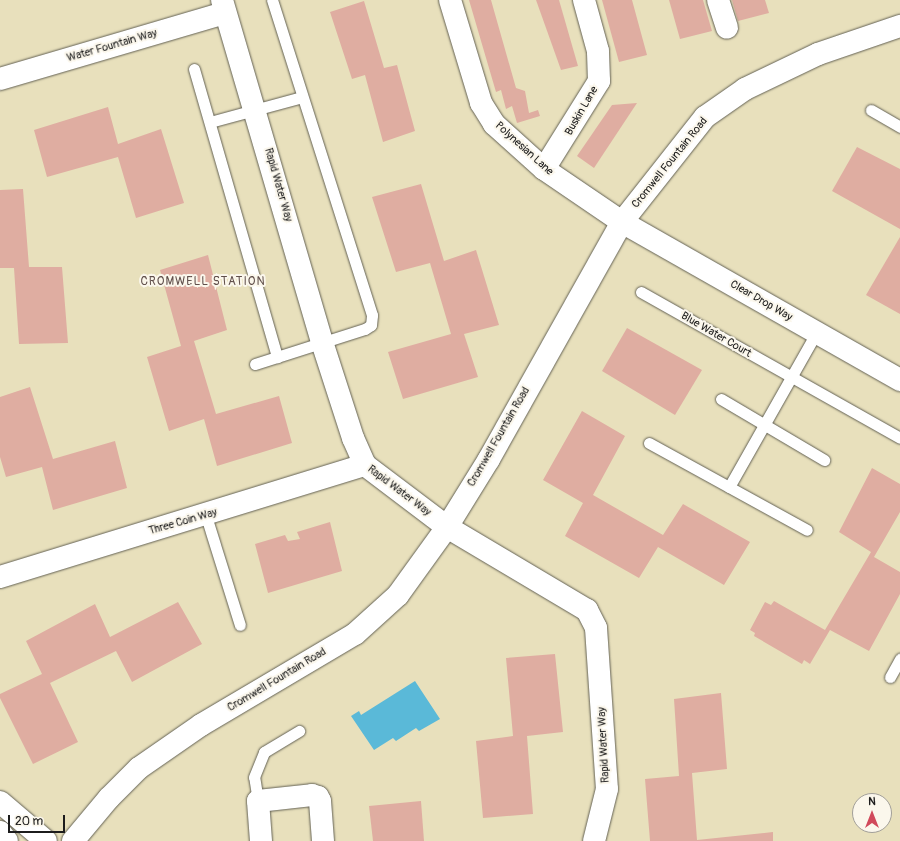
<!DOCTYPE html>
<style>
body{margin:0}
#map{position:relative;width:900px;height:841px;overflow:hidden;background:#e8e0bc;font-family:Pangolin,sans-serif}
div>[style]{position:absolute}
.water>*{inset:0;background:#5ab9d8}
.building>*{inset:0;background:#dfada1}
.roads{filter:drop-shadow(0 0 1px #636154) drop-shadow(0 0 1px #636154)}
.lane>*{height:11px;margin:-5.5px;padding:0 5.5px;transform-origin:5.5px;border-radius:5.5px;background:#fff}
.street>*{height:22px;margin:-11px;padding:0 11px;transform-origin:11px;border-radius:11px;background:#fff}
span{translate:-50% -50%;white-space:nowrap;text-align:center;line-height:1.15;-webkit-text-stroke:4px #fbf7ec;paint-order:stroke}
.street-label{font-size:11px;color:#1c1c1c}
.neighbourhood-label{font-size:12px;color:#604f4b;letter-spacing:1px}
.north{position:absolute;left:852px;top:793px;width:40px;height:40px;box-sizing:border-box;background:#fbf7ec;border:1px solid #a29f99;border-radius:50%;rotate:0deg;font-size:11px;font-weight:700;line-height:16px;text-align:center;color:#1c1c1c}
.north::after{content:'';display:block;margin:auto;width:14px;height:18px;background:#d1495b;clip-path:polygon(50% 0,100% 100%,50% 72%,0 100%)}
.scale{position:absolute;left:8px;top:815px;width:57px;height:18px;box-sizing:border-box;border:2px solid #1c1c1c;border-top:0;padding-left:5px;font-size:12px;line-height:14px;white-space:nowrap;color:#1c1c1c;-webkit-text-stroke:3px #fbf7ec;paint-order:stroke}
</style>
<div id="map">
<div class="water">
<i style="clip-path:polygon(415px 681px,440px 719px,419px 731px,416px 728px,396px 741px,393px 738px,374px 750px,351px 716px,359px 711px,361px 715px)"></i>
</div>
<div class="building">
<i style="clip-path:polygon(469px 0,491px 0,516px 88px,525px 91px,529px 113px,538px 110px,540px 116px,517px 123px,512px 106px,506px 109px,501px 90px,496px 92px)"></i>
<i style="clip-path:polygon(536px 0,559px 0,578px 66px,561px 70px)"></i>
<i style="clip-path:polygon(602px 0,632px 0,647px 55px,619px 62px)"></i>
<i style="clip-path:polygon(669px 0,703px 0,712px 31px,680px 39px)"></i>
<i style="clip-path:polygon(732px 0,765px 0,769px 13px,738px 21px)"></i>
<i style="clip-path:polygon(364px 1px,384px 68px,397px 65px,415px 131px,383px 142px,365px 75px,352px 79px,330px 12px)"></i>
<i style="clip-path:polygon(637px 103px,594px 168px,577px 156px,612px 105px)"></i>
<i style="clip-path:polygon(108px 107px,118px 144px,161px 129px,184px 203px,136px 218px,118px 157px,47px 177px,34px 130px)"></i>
<i style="clip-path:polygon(857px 147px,900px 169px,900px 229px,832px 191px)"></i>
<i style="clip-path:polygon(421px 184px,444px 261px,476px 250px,499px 325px,464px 334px,478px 377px,403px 399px,388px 352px,451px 334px,430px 263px,396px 272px,372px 197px)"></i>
<i style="clip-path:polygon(23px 189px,29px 267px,62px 267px,68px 343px,19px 344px,14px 268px,0 268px,0 190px)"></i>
<i style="clip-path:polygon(900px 237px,900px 314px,866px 295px)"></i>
<i style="clip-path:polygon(208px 255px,227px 330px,194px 341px,216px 414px,279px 396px,292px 443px,217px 466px,204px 419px,169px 431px,147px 357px,181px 346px,160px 270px)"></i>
<i style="clip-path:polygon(627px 328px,702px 370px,675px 415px,602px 371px)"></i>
<i style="clip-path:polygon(30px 387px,53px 459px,115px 441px,127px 488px,53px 510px,42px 467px,6px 477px,0 457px,0 397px)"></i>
<i style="clip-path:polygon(582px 411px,625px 436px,593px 495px,663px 535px,683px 504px,750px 542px,724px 585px,658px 547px,639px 578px,565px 536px,583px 503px,543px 480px)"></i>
<i style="clip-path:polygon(872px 468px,900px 484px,900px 512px,874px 557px,900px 572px,900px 594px,869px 651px,830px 630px,810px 664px,804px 660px,802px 664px,754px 636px,755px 633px,750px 630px,765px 602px,771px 605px,774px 601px,825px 630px,871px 552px,839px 532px)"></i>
<i style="clip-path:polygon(330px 522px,342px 571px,268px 593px,255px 544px,285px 535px,288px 541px,300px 539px,297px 532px)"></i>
<i style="clip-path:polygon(178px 602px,202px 644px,132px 682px,116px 651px,50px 683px,78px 742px,33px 764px,0 698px,0 694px,42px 674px,26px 641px,95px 604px,110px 637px)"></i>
<i style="clip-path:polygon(555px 654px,563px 732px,527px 736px,533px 814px,483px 818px,476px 741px,513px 736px,506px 658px)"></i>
<i style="clip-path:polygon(721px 693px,727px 769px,692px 773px,697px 840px,773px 832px,773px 841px,650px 841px,645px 779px,679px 776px,674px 699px)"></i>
<i style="clip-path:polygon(421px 801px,424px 841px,373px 841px,369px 806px)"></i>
</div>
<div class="roads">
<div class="lane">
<i style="left:194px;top:69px;width:300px;rotate:73.9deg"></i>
<i style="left:871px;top:110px;width:34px;rotate:30deg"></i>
<i style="left:210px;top:122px;width:95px;rotate:-15.2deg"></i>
<i style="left:641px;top:292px;width:297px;rotate:29.4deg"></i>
<i style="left:255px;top:364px;width:115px;rotate:-17.7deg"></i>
<i style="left:365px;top:329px;width:7px;rotate:-34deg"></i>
<i style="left:371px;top:325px;width:10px;rotate:-84deg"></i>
<i style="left:372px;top:315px;width:330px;rotate:-107.6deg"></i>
<i style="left:721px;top:399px;width:120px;rotate:30.6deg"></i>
<i style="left:649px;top:443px;width:180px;rotate:28.8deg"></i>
<i style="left:729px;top:487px;width:177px;rotate:-60.5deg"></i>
<i style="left:206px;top:516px;width:114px;rotate:72.7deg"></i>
<i style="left:890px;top:677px;width:21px;rotate:-61deg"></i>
<i style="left:258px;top:801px;width:24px;rotate:-99deg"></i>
<i style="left:254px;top:777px;width:27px;rotate:-68deg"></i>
<i style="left:264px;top:752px;width:41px;rotate:-31deg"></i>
</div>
<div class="street">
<i style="left:222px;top:0;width:356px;rotate:73.7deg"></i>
<i style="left:322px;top:342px;width:101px;rotate:72.1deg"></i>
<i style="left:353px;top:438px;width:30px;rotate:66deg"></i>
<i style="left:365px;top:465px;width:103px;rotate:37.1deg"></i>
<i style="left:447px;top:527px;width:163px;rotate:30.7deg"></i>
<i style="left:587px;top:610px;width:20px;rotate:63deg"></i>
<i style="left:596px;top:628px;width:161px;rotate:86.1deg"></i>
<i style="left:607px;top:789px;width:54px;rotate:104deg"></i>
<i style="left:450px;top:0;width:108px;rotate:73.2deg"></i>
<i style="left:481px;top:103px;width:25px;rotate:58deg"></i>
<i style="left:494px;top:124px;width:67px;rotate:42deg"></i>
<i style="left:544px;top:169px;width:94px;rotate:34.2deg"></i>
<i style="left:622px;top:222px;width:320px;rotate:29.6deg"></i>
<i style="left:718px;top:0;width:29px;rotate:72deg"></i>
<i style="left:0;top:79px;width:234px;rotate:-16.4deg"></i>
<i style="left:544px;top:169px;width:104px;rotate:-58deg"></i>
<i style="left:599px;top:81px;width:30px;rotate:-92deg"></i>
<i style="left:598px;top:51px;width:53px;rotate:-105.4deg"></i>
<i style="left:0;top:577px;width:382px;rotate:-17.1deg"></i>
<i style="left:0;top:802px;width:60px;rotate:40.3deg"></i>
<i style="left:0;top:832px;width:11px;rotate:52deg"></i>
<i style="left:73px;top:841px;width:56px;rotate:-50.1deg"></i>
<i style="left:109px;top:798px;width:42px;rotate:-45deg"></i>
<i style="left:139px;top:768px;width:75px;rotate:-34.7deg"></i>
<i style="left:201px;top:725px;width:179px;rotate:-30.6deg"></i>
<i style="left:355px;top:634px;width:58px;rotate:-42.2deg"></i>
<i style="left:398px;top:595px;width:84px;rotate:-54.2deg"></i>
<i style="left:447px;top:527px;width:80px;rotate:-58.3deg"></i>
<i style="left:489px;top:459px;width:272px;rotate:-60.7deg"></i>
<i style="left:622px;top:222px;width:134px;rotate:-51.7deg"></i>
<i style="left:705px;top:117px;width:49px;rotate:-35deg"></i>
<i style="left:745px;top:89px;width:81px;rotate:-25.6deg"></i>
<i style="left:818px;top:54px;width:87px;rotate:-18.9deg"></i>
<i style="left:261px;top:841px;width:40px;rotate:-94.3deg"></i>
<i style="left:258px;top:801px;width:54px;rotate:-6.3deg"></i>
<i style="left:312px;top:795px;width:6px;rotate:18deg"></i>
<i style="left:318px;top:797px;width:4px;rotate:63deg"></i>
<i style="left:320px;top:801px;width:40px;rotate:85.7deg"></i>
</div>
</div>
<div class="street-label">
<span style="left:112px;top:46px;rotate:-16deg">Water Fountain Way</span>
<span style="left:582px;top:111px;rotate:-60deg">Buskin Lane</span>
<span style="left:524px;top:149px;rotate:42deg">Polynesian Lane</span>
<span style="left:670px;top:163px;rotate:-51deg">Cromwell Fountain Road</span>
<span style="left:278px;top:185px;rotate:74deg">Rapid Water Way</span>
<span style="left:761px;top:301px;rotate:30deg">Clear Drop Way</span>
<span style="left:716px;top:335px;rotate:30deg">Blue Water Court</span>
<span style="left:499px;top:437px;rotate:-60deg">Cromwell Fountain Road</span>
<span style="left:399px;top:491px;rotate:37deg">Rapid Water Way</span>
<span style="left:183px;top:522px;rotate:-16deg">Three Coin Way</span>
<span style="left:277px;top:680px;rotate:-31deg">Cromwell Fountain Road</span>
<span style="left:604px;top:745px;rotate:-93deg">Rapid Water Way</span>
</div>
<div class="neighbourhood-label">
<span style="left:203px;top:282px">CROMWELL STATION</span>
</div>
<div class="north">N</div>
<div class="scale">20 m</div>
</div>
